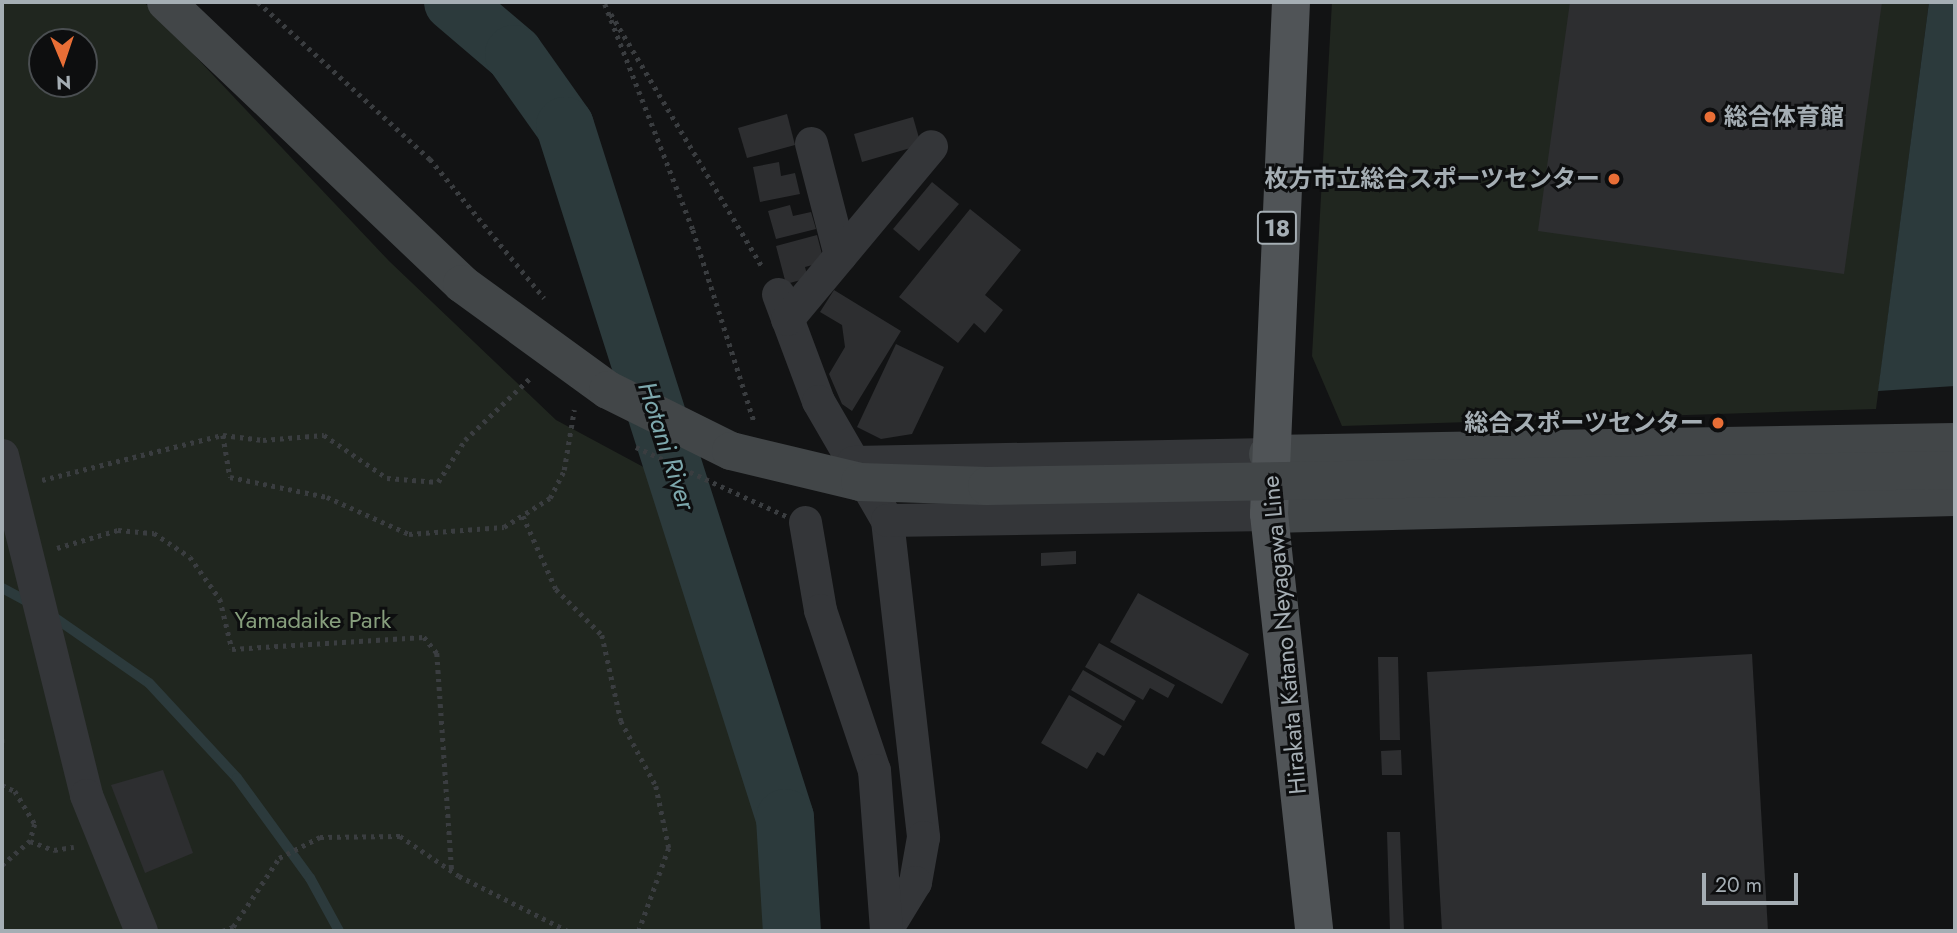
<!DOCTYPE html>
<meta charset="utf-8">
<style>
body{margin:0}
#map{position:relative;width:1957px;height:933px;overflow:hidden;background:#121314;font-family:Jost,"Noto Sans JP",sans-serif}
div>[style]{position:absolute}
.green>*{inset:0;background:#20261f}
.water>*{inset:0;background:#2c3a3c}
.stream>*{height:10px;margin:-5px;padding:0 5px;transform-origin:5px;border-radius:5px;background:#2c3a3c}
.river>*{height:58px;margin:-29px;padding:0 29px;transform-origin:29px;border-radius:29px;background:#2c3a3c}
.building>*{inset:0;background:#2d2e30}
.path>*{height:4.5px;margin-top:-2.25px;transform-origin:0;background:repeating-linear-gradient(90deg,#3a3d40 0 3.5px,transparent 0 8.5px)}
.street>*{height:33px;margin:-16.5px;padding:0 16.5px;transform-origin:16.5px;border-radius:16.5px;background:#343639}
.secondary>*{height:38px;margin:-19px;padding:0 19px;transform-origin:19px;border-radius:19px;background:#424648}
.primary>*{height:38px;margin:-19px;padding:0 19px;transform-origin:19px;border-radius:19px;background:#505457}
.path-bridge>*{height:4.5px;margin-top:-2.25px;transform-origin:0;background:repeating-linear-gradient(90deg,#3a3d40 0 3.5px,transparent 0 8.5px)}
.secondary-bridge>*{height:38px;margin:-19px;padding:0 19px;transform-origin:19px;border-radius:19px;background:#424648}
.dots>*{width:19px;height:19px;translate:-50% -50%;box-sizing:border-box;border:4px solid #0d0e0f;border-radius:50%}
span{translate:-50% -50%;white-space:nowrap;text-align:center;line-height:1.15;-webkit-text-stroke:6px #0d0e0f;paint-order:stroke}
.shield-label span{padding:2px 5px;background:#0d0e0f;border:2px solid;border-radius:5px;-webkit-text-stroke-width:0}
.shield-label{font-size:23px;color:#a5aeb4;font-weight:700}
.poi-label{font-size:24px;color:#a5aeb4;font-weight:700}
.left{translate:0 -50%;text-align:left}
.right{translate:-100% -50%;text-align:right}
.park-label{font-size:24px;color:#869e7c}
.street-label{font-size:24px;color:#a5aeb4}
.water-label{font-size:26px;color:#7da8ad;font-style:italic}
.frame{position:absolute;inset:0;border:4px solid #a5aeb4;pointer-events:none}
.north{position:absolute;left:28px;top:28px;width:70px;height:70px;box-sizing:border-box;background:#0d0e0f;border:2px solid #4a4e51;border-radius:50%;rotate:178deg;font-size:19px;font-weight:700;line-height:28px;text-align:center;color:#a5aeb4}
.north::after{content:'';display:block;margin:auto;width:24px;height:32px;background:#e86e36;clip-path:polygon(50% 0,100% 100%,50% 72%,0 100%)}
.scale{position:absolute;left:1702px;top:873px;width:96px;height:32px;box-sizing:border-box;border:4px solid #a5aeb4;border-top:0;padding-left:9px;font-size:21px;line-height:24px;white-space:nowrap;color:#a5aeb4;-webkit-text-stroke:5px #0d0e0f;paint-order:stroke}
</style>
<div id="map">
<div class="green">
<i style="clip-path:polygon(evenodd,2px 2px,144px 2px,389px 261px,556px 420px,662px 477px,771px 826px,779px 931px,2px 931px,2px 2px,42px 42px,84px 42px,84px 84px,42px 84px,42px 42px)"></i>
<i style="clip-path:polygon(1332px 2px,1929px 2px,1876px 409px,1342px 426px,1312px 356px)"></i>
</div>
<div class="water">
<i style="clip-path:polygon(1929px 2px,1955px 2px,1955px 386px,1878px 391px)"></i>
</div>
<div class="stream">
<i style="left:2px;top:588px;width:34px;rotate:28deg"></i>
<i style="left:51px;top:615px;width:119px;rotate:34.8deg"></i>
<i style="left:149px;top:683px;width:129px;rotate:47.2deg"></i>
<i style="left:237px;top:778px;width:124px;rotate:53.9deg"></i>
<i style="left:310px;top:878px;width:60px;rotate:61.3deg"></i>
</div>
<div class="river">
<i style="left:453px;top:2px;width:80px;rotate:40.4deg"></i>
<i style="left:514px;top:54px;width:88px;rotate:54.7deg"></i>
<i style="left:565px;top:126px;width:726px;rotate:72.36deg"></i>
<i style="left:785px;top:818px;width:113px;rotate:86.5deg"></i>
</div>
<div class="building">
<i style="clip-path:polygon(1570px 2px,1882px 2px,1844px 274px,1538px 231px)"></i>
<i style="clip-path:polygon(787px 114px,795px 145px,747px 158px,738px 128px)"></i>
<i style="clip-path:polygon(913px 117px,921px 145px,862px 162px,854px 134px)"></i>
<i style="clip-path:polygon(779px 162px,781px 176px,795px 173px,800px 194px,760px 202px,753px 167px)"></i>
<i style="clip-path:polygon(932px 182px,959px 204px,919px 251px,893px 229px)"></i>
<i style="clip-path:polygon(790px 205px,793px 216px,811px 212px,816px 229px,776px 239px,768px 211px)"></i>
<i style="clip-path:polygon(970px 209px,1021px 250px,985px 295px,1003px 310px,985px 333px,974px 323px,958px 343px,899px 297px)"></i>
<i style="clip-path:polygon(817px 235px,824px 262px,805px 267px,808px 278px,786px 284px,776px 246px)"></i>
<i style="clip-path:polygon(834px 290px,901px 331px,852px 411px,842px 404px,829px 374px,845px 347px,842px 325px,820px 312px)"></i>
<i style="clip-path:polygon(896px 344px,944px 367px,912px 434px,881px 439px,857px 427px)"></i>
<i style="clip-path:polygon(1076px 551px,1076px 564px,1041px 566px,1041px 553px)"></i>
<i style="clip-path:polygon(1138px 593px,1249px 654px,1222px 704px,1110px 642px)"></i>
<i style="clip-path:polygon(1099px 643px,1175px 685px,1168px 698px,1150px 688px,1143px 700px,1085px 667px)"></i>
<i style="clip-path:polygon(1752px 654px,1768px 931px,1442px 931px,1427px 672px)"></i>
<i style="clip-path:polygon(1378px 657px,1398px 657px,1400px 740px,1380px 740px)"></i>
<i style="clip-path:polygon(1083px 670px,1136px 701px,1124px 721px,1071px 690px)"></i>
<i style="clip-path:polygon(1069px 695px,1122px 726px,1104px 756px,1097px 752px,1087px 769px,1041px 743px)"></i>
<i style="clip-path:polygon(1401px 750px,1402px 775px,1382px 775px,1381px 751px)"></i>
<i style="clip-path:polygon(163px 770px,193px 853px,145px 873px,111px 785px)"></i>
<i style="clip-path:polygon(1387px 832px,1400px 832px,1404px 931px,1390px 931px)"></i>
</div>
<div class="path">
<i style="left:258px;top:2px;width:233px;rotate:42.4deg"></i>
<i style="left:430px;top:159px;width:180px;rotate:50.6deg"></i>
<i style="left:605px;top:4px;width:243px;rotate:68.7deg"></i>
<i style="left:693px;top:230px;width:201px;rotate:72.3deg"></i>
<i style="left:611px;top:14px;width:296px;rotate:59.1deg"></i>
<i style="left:223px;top:435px;width:43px;rotate:80.5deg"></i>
<i style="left:230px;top:477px;width:99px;rotate:11.7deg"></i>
<i style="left:327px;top:497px;width:90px;rotate:24.3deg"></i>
<i style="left:409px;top:534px;width:95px;rotate:-4.2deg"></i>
<i style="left:504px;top:527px;width:54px;rotate:-32.2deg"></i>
<i style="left:550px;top:498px;width:31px;rotate:-63deg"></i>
<i style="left:564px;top:470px;width:61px;rotate:-80.5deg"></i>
<i style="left:42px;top:480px;width:187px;rotate:-14deg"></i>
<i style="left:223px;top:435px;width:40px;rotate:7.1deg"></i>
<i style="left:263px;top:440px;width:61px;rotate:-4.7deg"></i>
<i style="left:324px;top:435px;width:76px;rotate:34.3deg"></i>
<i style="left:387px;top:478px;width:51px;rotate:4.5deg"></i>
<i style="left:438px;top:482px;width:50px;rotate:-57.3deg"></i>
<i style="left:465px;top:440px;width:90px;rotate:-43.6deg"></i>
<i style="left:523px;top:516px;width:80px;rotate:65.7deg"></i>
<i style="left:556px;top:589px;width:65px;rotate:45deg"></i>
<i style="left:602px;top:635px;width:88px;rotate:77.5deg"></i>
<i style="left:621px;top:721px;width:74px;rotate:61.7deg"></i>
<i style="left:656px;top:786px;width:63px;rotate:78.2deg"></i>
<i style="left:669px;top:848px;width:88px;rotate:109.9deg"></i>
<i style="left:57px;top:548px;width:64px;rotate:-16.4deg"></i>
<i style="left:118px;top:530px;width:36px;rotate:5deg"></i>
<i style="left:154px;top:533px;width:43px;rotate:33.7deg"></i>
<i style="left:190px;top:557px;width:52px;rotate:54.5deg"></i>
<i style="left:220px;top:599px;width:51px;rotate:76.5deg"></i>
<i style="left:232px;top:649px;width:192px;rotate:-3.6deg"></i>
<i style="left:424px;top:637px;width:21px;rotate:51deg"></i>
<i style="left:437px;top:653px;width:219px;rotate:86.1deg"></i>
<i style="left:2px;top:739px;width:9px;rotate:90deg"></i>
<i style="left:2px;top:785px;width:14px;rotate:25deg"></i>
<i style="left:15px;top:791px;width:39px;rotate:59deg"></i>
<i style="left:35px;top:824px;width:18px;rotate:106deg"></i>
<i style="left:2px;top:865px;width:37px;rotate:-41deg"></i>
<i style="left:30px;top:841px;width:26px;rotate:21deg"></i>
<i style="left:54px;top:850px;width:20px;rotate:-9deg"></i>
<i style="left:222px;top:931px;width:12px;rotate:-20deg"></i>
<i style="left:233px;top:927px;width:83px;rotate:-56.3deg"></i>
<i style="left:279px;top:858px;width:46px;rotate:-27.1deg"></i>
<i style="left:320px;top:837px;width:80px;rotate:-0.7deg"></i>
<i style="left:400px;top:836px;width:71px;rotate:34.1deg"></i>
<i style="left:459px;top:876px;width:122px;rotate:26.8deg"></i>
</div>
<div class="street">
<i style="left:811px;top:143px;width:116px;rotate:75.5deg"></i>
<i style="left:778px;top:294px;width:114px;rotate:69.5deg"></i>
<i style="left:818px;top:401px;width:138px;rotate:59.9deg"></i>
<i style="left:887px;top:520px;width:319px;rotate:83.5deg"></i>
<i style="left:923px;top:837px;width:46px;rotate:100.1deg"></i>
<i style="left:915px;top:882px;width:52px;rotate:121.5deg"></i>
<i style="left:787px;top:319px;width:225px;rotate:-50.2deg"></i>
<i style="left:2px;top:455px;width:350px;rotate:76.1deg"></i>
<i style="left:86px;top:795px;width:147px;rotate:68deg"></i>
<i style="left:853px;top:462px;width:415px;rotate:-1.1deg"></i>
<i style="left:887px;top:520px;width:382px;rotate:-0.9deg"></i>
<i style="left:805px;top:522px;width:89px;rotate:80.3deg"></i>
<i style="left:820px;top:610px;width:169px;rotate:71.4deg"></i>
<i style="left:874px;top:770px;width:161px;rotate:85.7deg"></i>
</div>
<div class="secondary">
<i style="left:166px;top:2px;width:409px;rotate:43.6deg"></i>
<i style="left:1268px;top:454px;width:687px;rotate:-1deg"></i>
<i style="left:1269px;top:514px;width:686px;rotate:-1.42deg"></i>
</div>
<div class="primary">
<i style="left:1291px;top:2px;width:512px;rotate:92.46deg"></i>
<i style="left:1269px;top:514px;width:419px;rotate:83.8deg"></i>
</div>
<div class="path-bridge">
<i style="left:636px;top:447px;width:167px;rotate:24.7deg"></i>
</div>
<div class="secondary-bridge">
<i style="left:462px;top:284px;width:180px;rotate:36deg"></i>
<i style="left:608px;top:390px;width:137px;rotate:26.4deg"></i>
<i style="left:731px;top:451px;width:133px;rotate:13.5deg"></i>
<i style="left:860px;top:482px;width:127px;rotate:1.8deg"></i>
<i style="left:987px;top:486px;width:968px;rotate:-0.95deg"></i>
</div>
<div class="dots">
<i style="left:1710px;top:117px;background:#e86e36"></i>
<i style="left:1614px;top:179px;background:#e86e36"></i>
<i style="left:1718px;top:423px;background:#e86e36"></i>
</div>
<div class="shield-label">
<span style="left:1277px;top:228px">18</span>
</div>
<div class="poi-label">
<span class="left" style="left:1724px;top:117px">総合体育館</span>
<span class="right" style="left:1600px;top:179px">枚方市立総合スポーツセンター</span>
<span class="right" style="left:1704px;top:423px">総合スポーツセンター</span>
</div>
<div class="park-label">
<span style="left:313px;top:620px">Yamadaike Park</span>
</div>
<div class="street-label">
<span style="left:1284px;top:635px;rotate:-95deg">Hirakata Katano Neyagawa Line</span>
</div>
<div class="water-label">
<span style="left:666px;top:446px;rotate:72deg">Hotani River</span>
</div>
<div class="frame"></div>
<div class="north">N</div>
<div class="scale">20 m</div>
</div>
